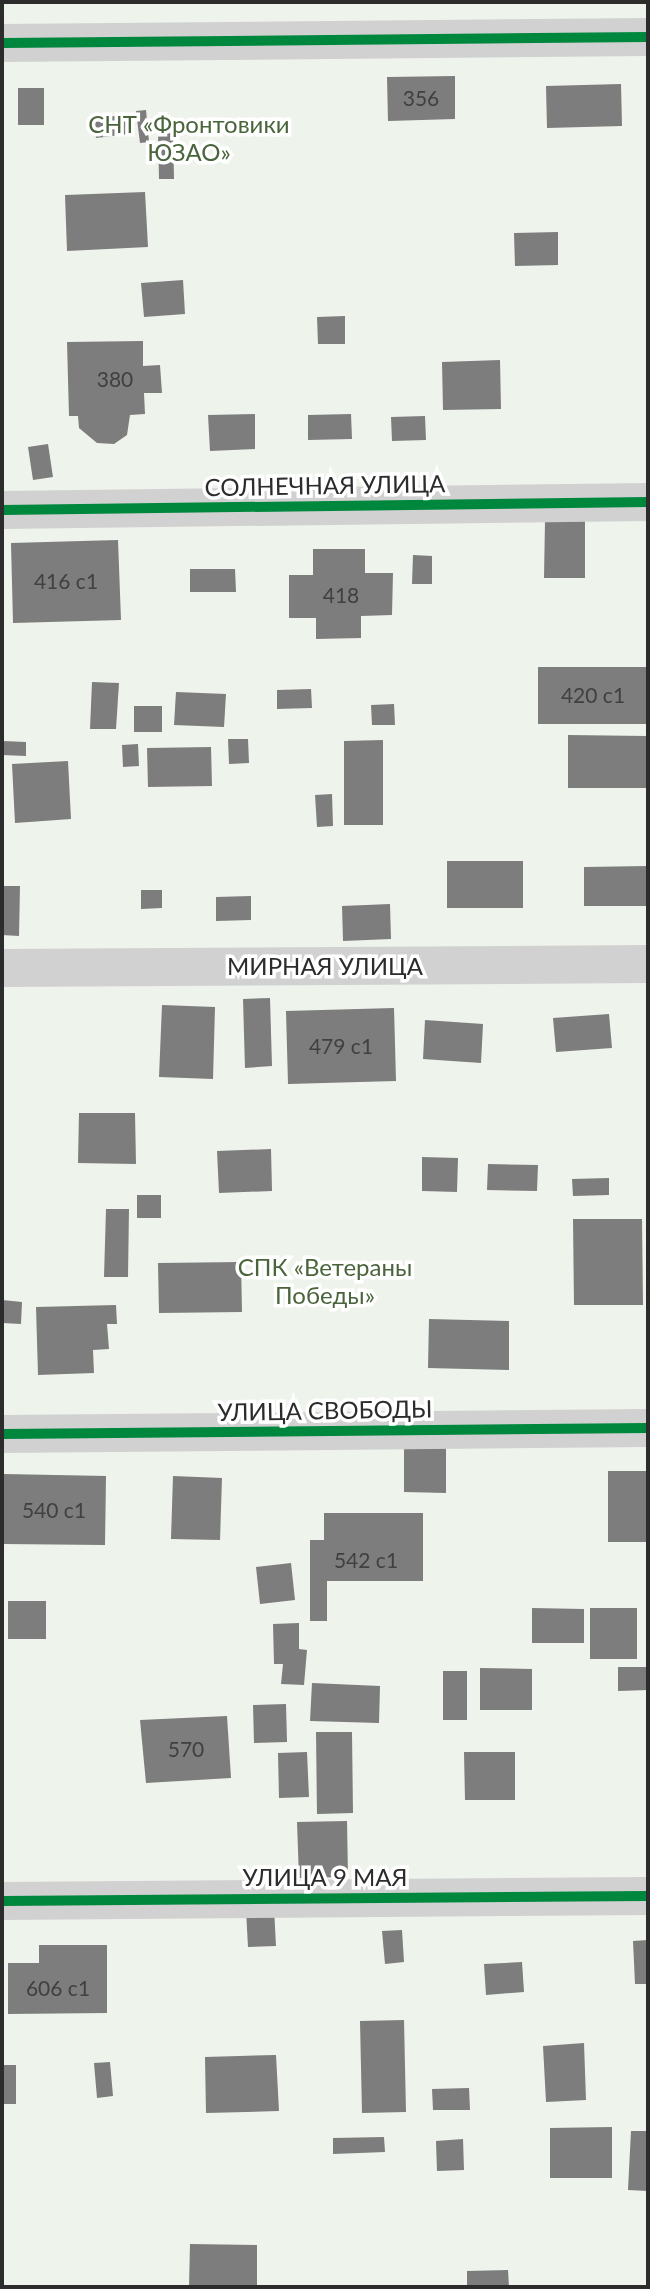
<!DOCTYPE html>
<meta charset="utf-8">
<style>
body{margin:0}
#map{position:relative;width:650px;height:2289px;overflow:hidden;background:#fff;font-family:Lato,sans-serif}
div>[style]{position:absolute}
.green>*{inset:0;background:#eef3eb}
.building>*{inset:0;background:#7d7d7d}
.minor>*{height:38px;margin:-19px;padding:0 19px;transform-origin:19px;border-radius:19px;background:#d1d1d1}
.cycleway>*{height:10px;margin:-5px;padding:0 5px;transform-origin:5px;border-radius:5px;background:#00873e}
span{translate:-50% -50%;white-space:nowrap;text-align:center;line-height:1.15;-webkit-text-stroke:7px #fff;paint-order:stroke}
.number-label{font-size:21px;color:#404040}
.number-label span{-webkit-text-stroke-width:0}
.park-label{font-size:24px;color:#4a643c}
.street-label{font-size:24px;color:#2c2c2c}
.frame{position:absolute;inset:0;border:4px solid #2c2c2c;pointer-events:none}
</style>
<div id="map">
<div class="green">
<i style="clip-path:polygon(2px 2px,648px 2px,648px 2287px,2px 2287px)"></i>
</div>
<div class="building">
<i style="clip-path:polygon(455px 76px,455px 119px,388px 121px,387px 77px)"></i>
<i style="clip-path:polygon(621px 84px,622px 126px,547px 128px,546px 86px)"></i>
<i style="clip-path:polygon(18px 88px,44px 88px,44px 125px,18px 125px)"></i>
<i style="clip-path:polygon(146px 110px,149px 142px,140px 143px,136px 111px)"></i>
<i style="clip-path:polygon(127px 115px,129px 134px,96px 138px,93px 118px)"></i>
<i style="clip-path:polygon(173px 131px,174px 179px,159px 179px,158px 132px)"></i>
<i style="clip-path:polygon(145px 192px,148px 247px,67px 251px,65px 195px)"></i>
<i style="clip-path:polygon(558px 232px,558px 265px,515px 266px,514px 233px)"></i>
<i style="clip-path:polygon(183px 280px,185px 314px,144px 317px,141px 283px)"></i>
<i style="clip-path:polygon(345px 316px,345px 344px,318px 344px,317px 317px)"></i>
<i style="clip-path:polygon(143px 341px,143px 366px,160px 365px,162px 393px,144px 393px,145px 414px,130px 415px,127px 435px,114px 444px,97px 443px,79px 428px,78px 416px,69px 416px,67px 342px)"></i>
<i style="clip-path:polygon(500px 360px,501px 409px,443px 410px,442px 362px)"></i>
<i style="clip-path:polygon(255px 414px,255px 449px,210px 451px,208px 415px)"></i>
<i style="clip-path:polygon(351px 414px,352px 439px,308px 440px,308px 415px)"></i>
<i style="clip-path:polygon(425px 416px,426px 440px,392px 441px,391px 417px)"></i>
<i style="clip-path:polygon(48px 444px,53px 477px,33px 480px,28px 447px)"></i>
<i style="clip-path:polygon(545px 521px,585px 521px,585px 578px,544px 578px)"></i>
<i style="clip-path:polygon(118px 540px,121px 620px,13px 623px,11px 543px)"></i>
<i style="clip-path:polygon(313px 549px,365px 549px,365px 573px,393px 573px,392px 615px,361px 616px,361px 638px,316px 639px,316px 618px,289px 618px,289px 575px,313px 575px)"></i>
<i style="clip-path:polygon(413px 555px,432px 556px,432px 584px,412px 584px)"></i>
<i style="clip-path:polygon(190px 569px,235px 569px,236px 592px,190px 592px)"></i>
<i style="clip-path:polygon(538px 667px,648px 667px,648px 724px,538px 724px)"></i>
<i style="clip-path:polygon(92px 682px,119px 683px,116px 729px,90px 729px)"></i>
<i style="clip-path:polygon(311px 689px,312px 708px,277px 709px,277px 690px)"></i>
<i style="clip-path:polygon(176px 692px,226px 694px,224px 727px,174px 725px)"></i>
<i style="clip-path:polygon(394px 704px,395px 725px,372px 725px,371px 705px)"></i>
<i style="clip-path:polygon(134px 706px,162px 706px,162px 732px,134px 732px)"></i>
<i style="clip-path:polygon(568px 735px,646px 736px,646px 788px,568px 788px)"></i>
<i style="clip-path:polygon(228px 739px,248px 739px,249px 763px,229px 764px)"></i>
<i style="clip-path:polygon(383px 740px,383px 825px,344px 825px,344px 741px)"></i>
<i style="clip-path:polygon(2px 741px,26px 742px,26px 756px,2px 755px)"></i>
<i style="clip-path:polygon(138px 744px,139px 766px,123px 767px,122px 745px)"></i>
<i style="clip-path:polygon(211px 747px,212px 786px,148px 787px,147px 748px)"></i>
<i style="clip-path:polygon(68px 761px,71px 819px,15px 823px,12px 764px)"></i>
<i style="clip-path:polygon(332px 794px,333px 826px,317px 827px,315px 795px)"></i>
<i style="clip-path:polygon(447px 861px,523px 861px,523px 908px,447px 908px)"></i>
<i style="clip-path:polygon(648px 866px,648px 906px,584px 906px,584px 867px)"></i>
<i style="clip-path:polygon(2px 886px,20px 886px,19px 936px,2px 935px)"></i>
<i style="clip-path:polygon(141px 890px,162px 890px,162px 908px,141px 909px)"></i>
<i style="clip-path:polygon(251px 896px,251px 920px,216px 921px,216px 897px)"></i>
<i style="clip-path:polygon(390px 904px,391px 939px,343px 941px,342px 906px)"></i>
<i style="clip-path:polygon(270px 998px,272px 1066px,245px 1068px,243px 999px)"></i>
<i style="clip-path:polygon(162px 1005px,215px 1007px,213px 1079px,159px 1077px)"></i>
<i style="clip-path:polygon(394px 1008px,396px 1081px,288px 1084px,286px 1011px)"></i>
<i style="clip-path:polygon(609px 1014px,612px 1048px,556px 1052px,553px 1018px)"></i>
<i style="clip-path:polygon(425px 1020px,483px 1024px,481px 1063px,423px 1059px)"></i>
<i style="clip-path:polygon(79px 1113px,135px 1113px,136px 1164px,78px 1163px)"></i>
<i style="clip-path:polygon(271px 1149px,272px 1191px,219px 1193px,217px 1151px)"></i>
<i style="clip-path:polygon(422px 1157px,458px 1158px,457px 1192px,422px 1191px)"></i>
<i style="clip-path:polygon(488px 1164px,538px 1165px,537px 1191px,487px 1190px)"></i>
<i style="clip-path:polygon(609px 1178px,609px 1195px,573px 1196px,572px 1179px)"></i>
<i style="clip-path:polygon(137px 1195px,161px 1195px,161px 1218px,137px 1218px)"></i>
<i style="clip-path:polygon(106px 1209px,129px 1209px,128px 1277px,104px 1277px)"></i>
<i style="clip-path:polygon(573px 1219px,642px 1219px,643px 1305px,574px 1305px)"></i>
<i style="clip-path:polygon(241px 1262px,242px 1312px,159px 1313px,158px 1263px)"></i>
<i style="clip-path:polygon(2px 1300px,22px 1302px,21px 1324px,2px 1323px)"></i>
<i style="clip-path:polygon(116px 1305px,117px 1324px,107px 1324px,109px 1349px,93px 1350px,94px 1373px,38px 1375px,36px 1307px)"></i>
<i style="clip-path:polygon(429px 1319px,509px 1321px,509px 1370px,428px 1368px)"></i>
<i style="clip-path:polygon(404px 1448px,446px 1448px,446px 1493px,404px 1492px)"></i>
<i style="clip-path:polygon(608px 1471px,648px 1471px,648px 1542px,608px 1542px)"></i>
<i style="clip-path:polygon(4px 1474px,106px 1476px,105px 1545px,3px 1544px)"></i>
<i style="clip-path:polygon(173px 1476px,222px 1478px,220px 1540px,171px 1539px)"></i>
<i style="clip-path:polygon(324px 1513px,423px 1513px,423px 1581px,327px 1581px,327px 1621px,310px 1621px,310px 1540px,324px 1540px)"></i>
<i style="clip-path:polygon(291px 1563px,295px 1600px,260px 1604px,256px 1567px)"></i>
<i style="clip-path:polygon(8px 1601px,46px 1601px,46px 1639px,8px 1639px)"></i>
<i style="clip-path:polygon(532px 1608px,584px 1609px,584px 1643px,532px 1643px)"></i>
<i style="clip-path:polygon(590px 1608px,637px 1608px,637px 1659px,590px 1659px)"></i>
<i style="clip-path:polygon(299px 1623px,299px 1649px,307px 1650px,304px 1685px,281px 1684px,283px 1664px,274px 1664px,273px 1624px)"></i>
<i style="clip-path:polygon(618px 1667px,648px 1667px,648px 1690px,618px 1691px)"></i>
<i style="clip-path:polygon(480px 1668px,532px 1669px,532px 1710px,480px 1710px)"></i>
<i style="clip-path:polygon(443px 1671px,467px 1671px,467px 1720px,443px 1720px)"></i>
<i style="clip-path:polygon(312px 1683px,380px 1686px,379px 1723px,310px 1721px)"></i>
<i style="clip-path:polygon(286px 1704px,287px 1742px,254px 1743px,253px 1705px)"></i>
<i style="clip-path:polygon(227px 1716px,231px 1778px,146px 1783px,140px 1720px)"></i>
<i style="clip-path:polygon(316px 1732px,352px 1732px,353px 1813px,317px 1814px)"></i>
<i style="clip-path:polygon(307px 1752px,309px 1797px,279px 1798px,278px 1753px)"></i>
<i style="clip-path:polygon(464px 1752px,515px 1752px,515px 1800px,465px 1800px)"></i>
<i style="clip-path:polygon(347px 1821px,348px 1877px,299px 1878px,297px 1822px)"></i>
<i style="clip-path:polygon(274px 1908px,276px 1946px,248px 1947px,246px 1910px)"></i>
<i style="clip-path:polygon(402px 1930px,404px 1962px,385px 1964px,382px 1931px)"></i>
<i style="clip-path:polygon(648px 1940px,648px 1984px,635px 1984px,633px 1941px)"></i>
<i style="clip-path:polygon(39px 1945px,107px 1945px,107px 2013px,8px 2014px,8px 1963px,39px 1963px)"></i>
<i style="clip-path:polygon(522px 1962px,524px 1992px,486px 1995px,484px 1964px)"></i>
<i style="clip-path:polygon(404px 2020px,406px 2112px,362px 2113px,360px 2021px)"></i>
<i style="clip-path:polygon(584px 2043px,586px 2100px,546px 2102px,543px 2046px)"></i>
<i style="clip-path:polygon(276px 2055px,279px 2111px,206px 2113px,205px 2057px)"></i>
<i style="clip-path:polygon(110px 2062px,113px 2096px,97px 2098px,94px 2063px)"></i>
<i style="clip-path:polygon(2px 2065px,16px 2065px,16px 2104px,2px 2104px)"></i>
<i style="clip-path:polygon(469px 2088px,470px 2110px,433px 2110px,432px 2089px)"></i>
<i style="clip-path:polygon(612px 2127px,612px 2178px,550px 2178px,550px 2128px)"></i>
<i style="clip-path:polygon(631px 2131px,648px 2131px,648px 2191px,628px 2190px)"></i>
<i style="clip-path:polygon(384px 2137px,385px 2152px,333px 2154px,333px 2138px)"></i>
<i style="clip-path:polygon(463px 2139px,464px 2170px,437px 2171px,436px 2141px)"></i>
<i style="clip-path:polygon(190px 2244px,257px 2245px,257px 2287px,189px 2287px)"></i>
<i style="clip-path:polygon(508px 2270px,509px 2287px,467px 2287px,467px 2271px)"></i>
</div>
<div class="minor">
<i style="left:2px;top:43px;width:646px;rotate:-0.53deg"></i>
<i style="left:2px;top:510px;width:646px;rotate:-0.71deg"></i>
<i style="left:2px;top:968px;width:646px;rotate:-0.35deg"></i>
<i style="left:2px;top:1434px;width:646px;rotate:-0.53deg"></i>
<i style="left:2px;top:1901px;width:646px;rotate:-0.44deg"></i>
</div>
<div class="cycleway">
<i style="left:2px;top:43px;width:646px;rotate:-0.53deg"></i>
<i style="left:2px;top:510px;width:646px;rotate:-0.71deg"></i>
<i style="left:2px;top:1434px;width:646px;rotate:-0.53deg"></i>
<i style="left:2px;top:1901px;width:646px;rotate:-0.44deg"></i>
</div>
<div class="number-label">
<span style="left:421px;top:98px">356</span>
<span style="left:115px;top:379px">380</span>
<span style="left:66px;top:581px">416 с1</span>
<span style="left:341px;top:595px">418</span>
<span style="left:593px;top:695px">420 с1</span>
<span style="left:341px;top:1046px">479 с1</span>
<span style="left:54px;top:1510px">540 с1</span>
<span style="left:366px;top:1560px">542 с1</span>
<span style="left:186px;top:1749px">570</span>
<span style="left:58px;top:1988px">606 с1</span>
</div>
<div class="park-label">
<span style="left:189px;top:138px">СНТ «Фронтовики<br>ЮЗАО»</span>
<span style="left:325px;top:1281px">СПК «Ветераны<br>Победы»</span>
</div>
<div class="street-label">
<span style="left:325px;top:485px;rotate:-1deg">СОЛНЕЧНАЯ УЛИЦА</span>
<span style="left:325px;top:966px">МИРНАЯ УЛИЦА</span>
<span style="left:325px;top:1410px;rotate:-1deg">УЛИЦА СВОБОДЫ</span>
<span style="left:325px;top:1877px">УЛИЦА 9 МАЯ</span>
</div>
<div class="frame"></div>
</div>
